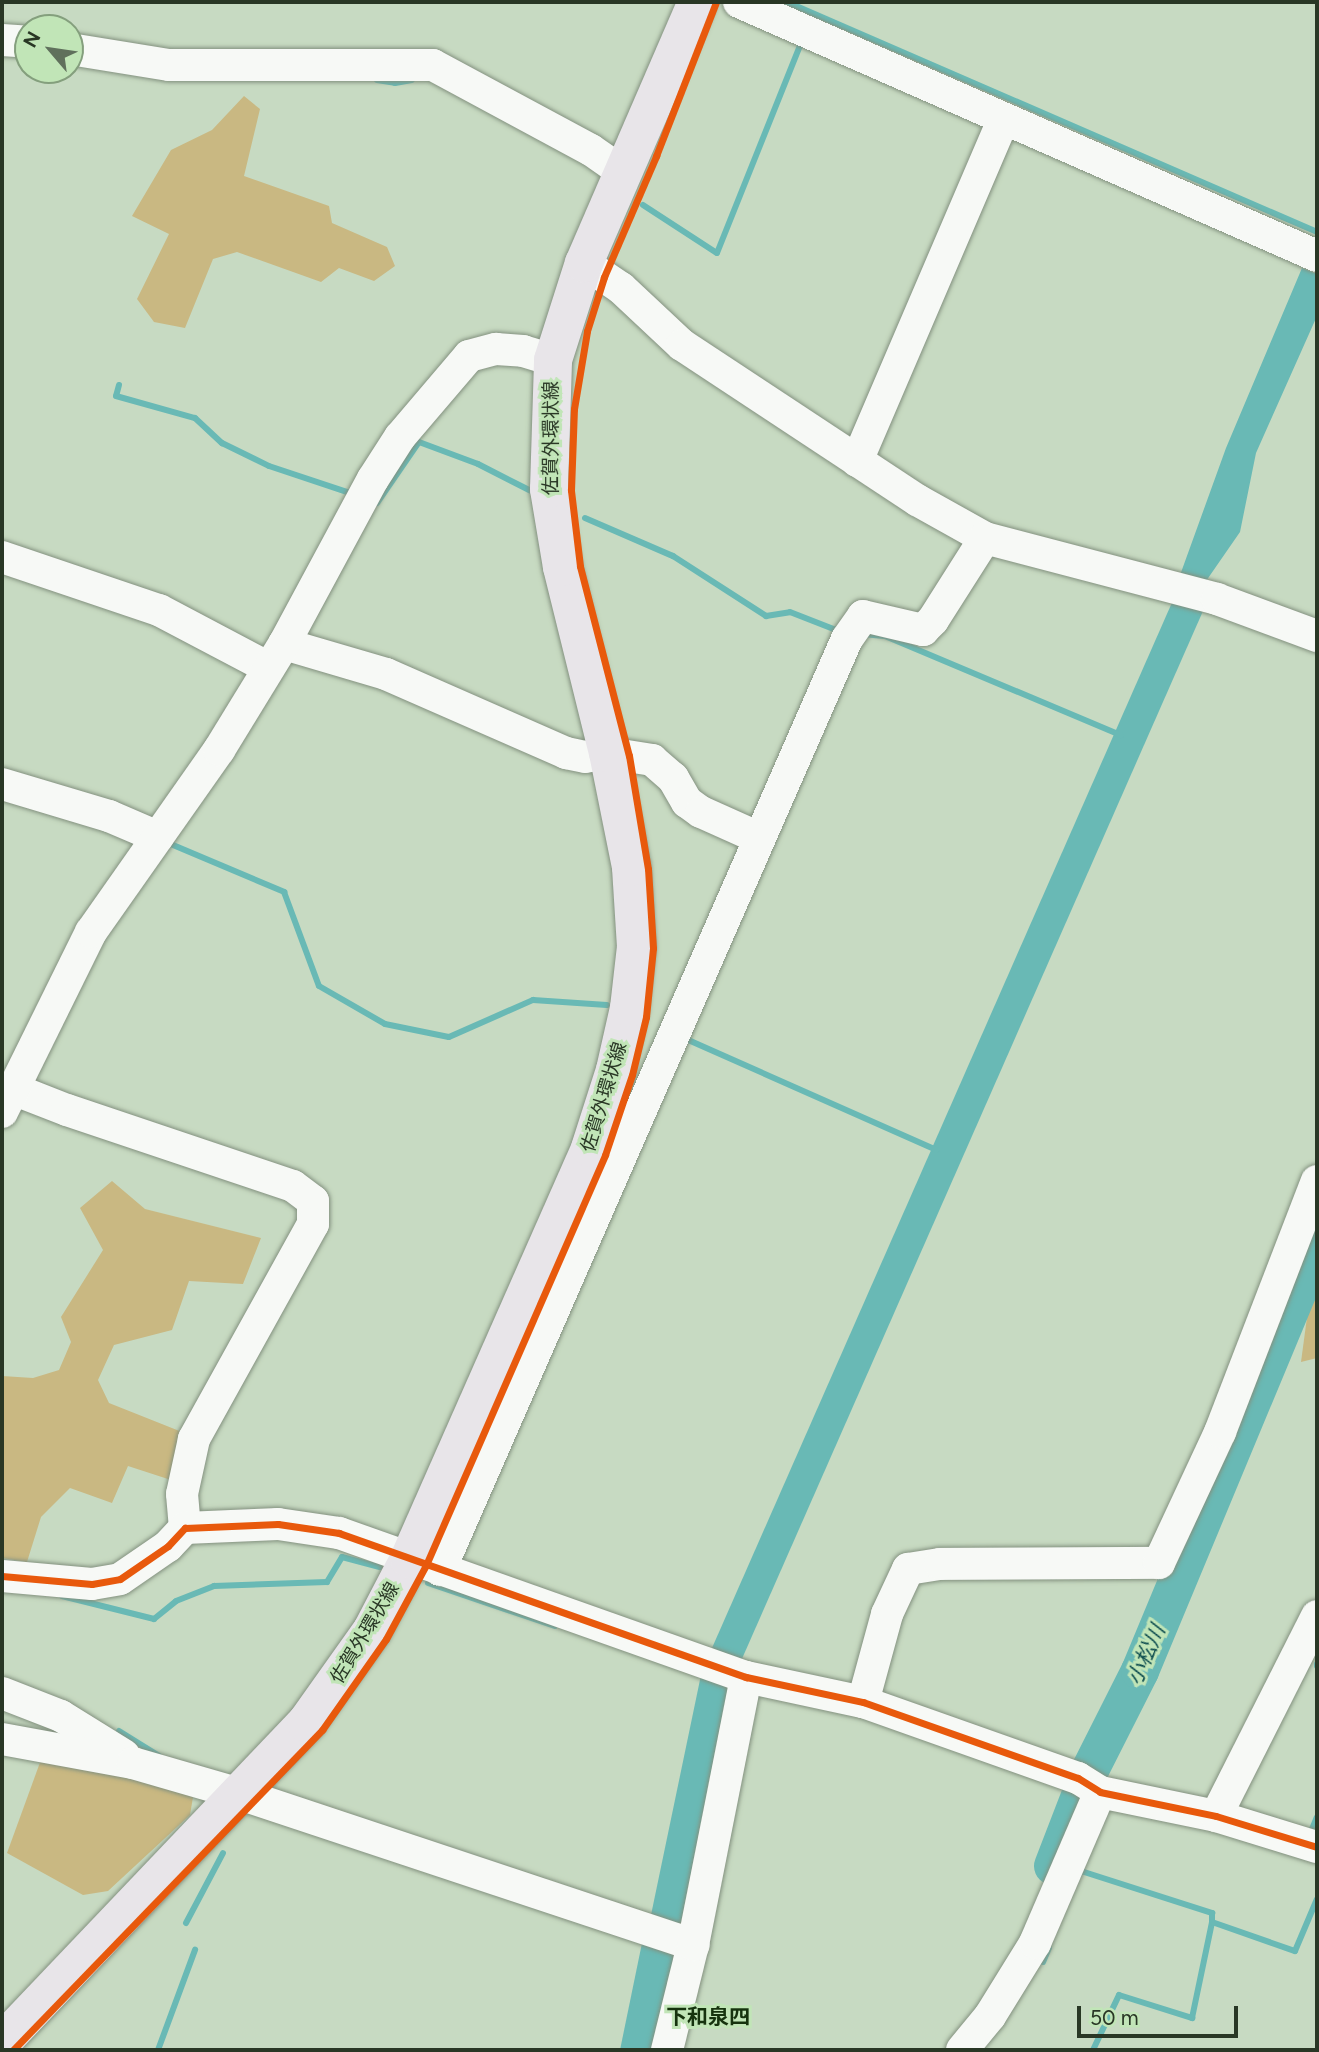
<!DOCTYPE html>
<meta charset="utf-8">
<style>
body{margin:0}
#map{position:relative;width:1319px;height:2052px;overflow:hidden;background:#c7dac2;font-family:Figtree,"Noto Sans JP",sans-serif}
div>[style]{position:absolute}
.green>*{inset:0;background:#c9b882}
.water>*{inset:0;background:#69b9b5}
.stream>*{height:6px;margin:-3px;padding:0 3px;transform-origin:3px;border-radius:3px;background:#69b9b5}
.river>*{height:38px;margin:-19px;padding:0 19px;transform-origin:19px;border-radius:19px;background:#69b9b5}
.roads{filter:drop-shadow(0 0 2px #83917f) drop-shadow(0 0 2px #83917f)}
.minor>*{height:32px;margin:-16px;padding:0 16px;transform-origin:16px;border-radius:16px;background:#f7f9f6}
.major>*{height:38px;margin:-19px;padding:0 19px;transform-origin:19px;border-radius:19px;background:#e8e5e9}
.cycleway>*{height:7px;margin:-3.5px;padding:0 3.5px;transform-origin:3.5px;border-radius:3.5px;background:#e8590c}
span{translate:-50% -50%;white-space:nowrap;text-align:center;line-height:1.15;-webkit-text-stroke:6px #c1e5b7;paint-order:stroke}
.street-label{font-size:19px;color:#293725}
.water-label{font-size:21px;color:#0a4a4d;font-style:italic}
.neighbourhood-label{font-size:21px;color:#16330e;font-weight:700}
.frame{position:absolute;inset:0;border:4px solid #293725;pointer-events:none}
.north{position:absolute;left:14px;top:14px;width:70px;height:70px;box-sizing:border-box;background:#c1e5b7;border:2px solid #849f7d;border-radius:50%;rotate:299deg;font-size:19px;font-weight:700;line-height:28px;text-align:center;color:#293725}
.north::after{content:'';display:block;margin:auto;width:24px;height:32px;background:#60705c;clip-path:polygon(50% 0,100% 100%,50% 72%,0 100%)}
.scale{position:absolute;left:1077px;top:2006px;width:161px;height:32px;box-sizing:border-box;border:4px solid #293725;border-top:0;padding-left:9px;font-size:21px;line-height:24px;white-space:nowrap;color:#293725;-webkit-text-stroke:5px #c1e5b7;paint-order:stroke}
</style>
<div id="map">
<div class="green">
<i style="clip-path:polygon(244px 96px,260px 109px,244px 176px,329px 206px,332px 223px,387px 247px,395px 266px,374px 281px,339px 268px,321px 282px,237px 252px,213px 259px,185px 328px,154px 322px,137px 299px,169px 234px,132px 216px,171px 150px,212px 130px)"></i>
<i style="clip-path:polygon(112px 1181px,145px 1209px,261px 1238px,243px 1284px,189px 1281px,172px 1330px,114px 1345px,98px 1380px,109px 1403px,187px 1434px,171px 1480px,128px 1466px,112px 1503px,70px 1488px,41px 1517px,27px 1562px,2px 1558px,2px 1376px,33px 1378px,59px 1370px,71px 1342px,61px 1317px,103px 1250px,80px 1208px)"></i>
<i style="clip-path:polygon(1317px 1268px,1317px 1358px,1301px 1362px,1312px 1280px)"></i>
<i style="clip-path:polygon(42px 1757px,194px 1791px,190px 1815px,108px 1891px,83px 1895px,7px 1853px)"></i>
</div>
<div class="water">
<i style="clip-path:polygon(1302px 268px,1317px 274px,1317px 316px,1256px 453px,1240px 532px,1204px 584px,1179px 578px,1226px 448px)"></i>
<i style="clip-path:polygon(1174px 598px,1203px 611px,741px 1661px,712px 1648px)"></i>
<i style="clip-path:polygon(701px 1675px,730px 1687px,680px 1927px,651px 1915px)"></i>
<i style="clip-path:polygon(642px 1943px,675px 1953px,652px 2050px,620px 2050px)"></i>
</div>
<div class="stream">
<i style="left:787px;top:2px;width:578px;rotate:23.46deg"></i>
<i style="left:377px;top:80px;width:18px;rotate:9deg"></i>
<i style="left:395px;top:83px;width:17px;rotate:-10deg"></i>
<i style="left:643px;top:205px;width:88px;rotate:33deg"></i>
<i style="left:717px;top:253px;width:224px;rotate:-68.2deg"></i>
<i style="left:119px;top:385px;width:11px;rotate:105deg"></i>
<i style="left:116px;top:396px;width:82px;rotate:15.6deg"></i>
<i style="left:195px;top:418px;width:37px;rotate:43deg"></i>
<i style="left:222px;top:443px;width:52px;rotate:26.1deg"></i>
<i style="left:269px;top:466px;width:89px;rotate:18.4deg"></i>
<i style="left:377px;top:503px;width:74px;rotate:-55.5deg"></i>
<i style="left:419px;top:442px;width:63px;rotate:20.4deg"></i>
<i style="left:478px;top:464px;width:59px;rotate:27deg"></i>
<i style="left:585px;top:518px;width:96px;rotate:23.4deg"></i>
<i style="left:673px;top:556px;width:111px;rotate:32.8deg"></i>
<i style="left:766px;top:616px;width:24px;rotate:-9deg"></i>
<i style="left:790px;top:612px;width:55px;rotate:21.4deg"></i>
<i style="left:862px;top:634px;width:23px;rotate:5deg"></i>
<i style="left:885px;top:636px;width:256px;rotate:22.8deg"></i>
<i style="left:173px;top:845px;width:121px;rotate:22.9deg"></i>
<i style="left:284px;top:892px;width:100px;rotate:69.6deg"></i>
<i style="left:319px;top:986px;width:76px;rotate:29.9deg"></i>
<i style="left:385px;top:1024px;width:65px;rotate:11.5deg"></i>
<i style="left:449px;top:1037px;width:92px;rotate:-23.8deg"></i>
<i style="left:533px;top:1000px;width:74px;rotate:3.9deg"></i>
<i style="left:686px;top:1039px;width:274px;rotate:23.9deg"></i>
<i style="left:428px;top:1583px;width:134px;rotate:18.7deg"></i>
<i style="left:62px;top:1596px;width:95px;rotate:14deg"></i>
<i style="left:154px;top:1619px;width:28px;rotate:-39deg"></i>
<i style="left:176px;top:1601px;width:41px;rotate:-21.5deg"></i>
<i style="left:214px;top:1586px;width:113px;rotate:-2deg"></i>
<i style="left:327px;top:1582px;width:29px;rotate:-59deg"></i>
<i style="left:342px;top:1557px;width:39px;rotate:15deg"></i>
<i style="left:1317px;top:1664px;width:2px;rotate:90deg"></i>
<i style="left:119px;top:1731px;width:47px;rotate:32deg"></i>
<i style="left:1307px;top:1833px;width:3px;rotate:18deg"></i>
<i style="left:1310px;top:1834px;width:18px;rotate:-68deg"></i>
<i style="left:1078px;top:1876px;width:6px;rotate:-59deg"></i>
<i style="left:1081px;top:1871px;width:138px;rotate:17.8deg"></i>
<i style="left:1212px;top:1913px;width:9px;rotate:90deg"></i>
<i style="left:186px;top:1923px;width:79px;rotate:-62.1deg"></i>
<i style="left:1043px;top:1962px;width:15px;rotate:-67deg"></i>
<i style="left:158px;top:2050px;width:107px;rotate:-69.7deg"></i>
<i style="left:1093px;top:2050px;width:61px;rotate:-64.7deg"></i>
<i style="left:1119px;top:1995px;width:77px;rotate:17.5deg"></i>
<i style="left:1192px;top:2018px;width:98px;rotate:-78.2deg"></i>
<i style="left:1212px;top:1922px;width:88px;rotate:19.3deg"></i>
<i style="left:1295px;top:1951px;width:56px;rotate:-67.1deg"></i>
</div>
<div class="river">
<i style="left:1053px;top:1866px;width:103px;rotate:-68.9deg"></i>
<i style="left:1090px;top:1770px;width:111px;rotate:-63.2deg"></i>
<i style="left:1140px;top:1671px;width:460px;rotate:-67.4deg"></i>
</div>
<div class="roads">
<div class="minor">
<i style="left:739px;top:2px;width:631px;rotate:23.72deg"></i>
<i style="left:2px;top:40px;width:26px;rotate:4deg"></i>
<i style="left:70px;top:49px;width:100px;rotate:9.2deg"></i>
<i style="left:169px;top:65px;width:264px"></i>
<i style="left:433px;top:65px;width:179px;rotate:28.3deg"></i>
<i style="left:591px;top:150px;width:37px;rotate:35deg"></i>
<i style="left:584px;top:263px;width:45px;rotate:34deg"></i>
<i style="left:621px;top:288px;width:83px;rotate:43.1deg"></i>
<i style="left:682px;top:345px;width:282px;rotate:33.4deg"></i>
<i style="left:917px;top:500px;width:78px;rotate:29.2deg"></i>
<i style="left:985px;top:538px;width:240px;rotate:14.7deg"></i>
<i style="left:1217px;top:599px;width:107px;rotate:20.3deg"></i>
<i style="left:857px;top:461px;width:371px;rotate:-66.8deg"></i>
<i style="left:2px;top:557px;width:166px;rotate:18.7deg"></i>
<i style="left:159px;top:610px;width:124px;rotate:27.8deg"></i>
<i style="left:284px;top:644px;width:106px;rotate:16.4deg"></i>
<i style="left:386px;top:674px;width:197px;rotate:23.7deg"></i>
<i style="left:566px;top:753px;width:19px;rotate:12deg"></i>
<i style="left:585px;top:757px;width:23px;rotate:-10deg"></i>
<i style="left:608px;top:753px;width:45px;rotate:9deg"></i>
<i style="left:652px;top:760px;width:28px;rotate:41deg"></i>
<i style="left:673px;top:778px;width:28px;rotate:60deg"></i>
<i style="left:687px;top:802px;width:17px;rotate:36deg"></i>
<i style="left:701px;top:812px;width:64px;rotate:24.1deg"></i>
<i style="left:2px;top:784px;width:112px;rotate:16.7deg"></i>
<i style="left:109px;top:816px;width:53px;rotate:23.2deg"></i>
<i style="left:13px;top:1089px;width:58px;rotate:21.3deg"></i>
<i style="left:67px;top:1110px;width:238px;rotate:18.6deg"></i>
<i style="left:293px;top:1186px;width:25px;rotate:37deg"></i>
<i style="left:313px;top:1201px;width:23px;rotate:90deg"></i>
<i style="left:313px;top:1224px;width:246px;rotate:119deg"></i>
<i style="left:194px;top:1439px;width:56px;rotate:102.3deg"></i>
<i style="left:182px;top:1494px;width:34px;rotate:85deg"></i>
<i style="left:2px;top:1112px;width:201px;rotate:-63.7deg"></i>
<i style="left:91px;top:932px;width:223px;rotate:-54.9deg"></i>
<i style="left:219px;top:750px;width:124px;rotate:-58.5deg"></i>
<i style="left:284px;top:644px;width:187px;rotate:-61.7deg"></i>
<i style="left:373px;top:479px;width:50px;rotate:-57.3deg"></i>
<i style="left:400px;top:437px;width:106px;rotate:-49.6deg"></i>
<i style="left:469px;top:356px;width:28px;rotate:-15deg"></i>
<i style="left:496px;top:349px;width:27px;rotate:4deg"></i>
<i style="left:523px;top:351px;width:31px;rotate:17deg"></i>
<i style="left:440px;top:1570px;width:1016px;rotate:-66.39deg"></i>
<i style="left:847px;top:639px;width:28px;rotate:-55deg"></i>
<i style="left:863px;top:616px;width:62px;rotate:13.1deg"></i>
<i style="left:923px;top:630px;width:14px;rotate:-45deg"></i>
<i style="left:933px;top:620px;width:97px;rotate:-57.6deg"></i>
<i style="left:2px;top:1576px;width:90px;rotate:5.1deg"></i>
<i style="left:92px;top:1584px;width:28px;rotate:-10deg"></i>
<i style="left:120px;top:1579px;width:58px;rotate:-34.5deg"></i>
<i style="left:168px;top:1546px;width:25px;rotate:-47deg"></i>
<i style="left:185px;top:1528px;width:93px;rotate:-2.5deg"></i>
<i style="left:278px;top:1524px;width:62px;rotate:8.4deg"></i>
<i style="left:339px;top:1533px;width:432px;rotate:19.5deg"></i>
<i style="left:746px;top:1677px;width:120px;rotate:12.1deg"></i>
<i style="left:863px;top:1702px;width:228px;rotate:19.5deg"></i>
<i style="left:1078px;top:1778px;width:26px;rotate:32deg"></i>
<i style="left:1100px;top:1792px;width:118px;rotate:11.7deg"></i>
<i style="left:1216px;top:1816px;width:106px;rotate:17.1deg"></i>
<i style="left:2px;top:1693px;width:63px;rotate:21.3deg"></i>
<i style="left:61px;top:1716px;width:74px;rotate:31.8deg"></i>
<i style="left:863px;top:1702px;width:91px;rotate:-74.7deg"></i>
<i style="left:887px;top:1614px;width:50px;rotate:-65deg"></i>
<i style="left:908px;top:1569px;width:32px;rotate:-9deg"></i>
<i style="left:940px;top:1564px;width:219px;rotate:-0.3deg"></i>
<i style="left:1159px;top:1563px;width:145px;rotate:-65deg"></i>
<i style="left:1220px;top:1432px;width:269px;rotate:-68.9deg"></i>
<i style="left:2px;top:1739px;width:133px;rotate:10.4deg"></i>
<i style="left:133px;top:1763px;width:111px;rotate:16.2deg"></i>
<i style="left:240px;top:1794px;width:478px;rotate:18.4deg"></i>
<i style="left:1216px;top:1816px;width:224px;rotate:-63.2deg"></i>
<i style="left:667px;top:2050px;width:108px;rotate:-76.1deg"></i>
<i style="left:693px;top:1945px;width:273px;rotate:-78.8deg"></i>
<i style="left:962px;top:2050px;width:44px;rotate:-50.5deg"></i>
<i style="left:990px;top:2016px;width:86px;rotate:-58.3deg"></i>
<i style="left:1035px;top:1943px;width:164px;rotate:-66.7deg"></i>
</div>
<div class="major">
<i style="left:2px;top:2042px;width:441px;rotate:-46.4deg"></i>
<i style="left:306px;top:1723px;width:114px;rotate:-54.6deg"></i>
<i style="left:372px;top:1630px;width:80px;rotate:-62.5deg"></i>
<i style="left:409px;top:1559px;width:449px;rotate:-66.2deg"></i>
<i style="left:590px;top:1148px;width:82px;rotate:-72.2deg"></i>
<i style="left:615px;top:1070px;width:64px;rotate:-77.3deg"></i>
<i style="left:629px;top:1008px;width:61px;rotate:-83.5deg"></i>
<i style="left:636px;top:947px;width:80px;rotate:-93.6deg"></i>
<i style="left:631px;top:867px;width:116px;rotate:-101.4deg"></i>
<i style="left:608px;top:753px;width:192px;rotate:-103.9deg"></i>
<i style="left:562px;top:567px;width:79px;rotate:-99.5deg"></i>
<i style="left:549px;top:489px;width:129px;rotate:-88.2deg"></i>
<i style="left:553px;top:360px;width:102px;rotate:-72.3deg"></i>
<i style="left:584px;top:263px;width:284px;rotate:-66.6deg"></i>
</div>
</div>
<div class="cycleway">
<i style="left:2px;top:1576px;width:90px;rotate:5.1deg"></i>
<i style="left:92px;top:1584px;width:28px;rotate:-10deg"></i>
<i style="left:120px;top:1579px;width:58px;rotate:-34.5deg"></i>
<i style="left:168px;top:1546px;width:25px;rotate:-47deg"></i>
<i style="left:185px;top:1528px;width:93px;rotate:-2.5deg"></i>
<i style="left:278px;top:1524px;width:62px;rotate:8.4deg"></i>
<i style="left:339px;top:1533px;width:432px;rotate:19.5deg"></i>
<i style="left:746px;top:1677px;width:120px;rotate:12.1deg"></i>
<i style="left:863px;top:1702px;width:228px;rotate:19.5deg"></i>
<i style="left:1078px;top:1778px;width:26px;rotate:32deg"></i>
<i style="left:1100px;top:1792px;width:118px;rotate:11.7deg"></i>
<i style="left:1216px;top:1816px;width:106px;rotate:17.1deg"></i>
<i style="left:13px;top:2050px;width:445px;rotate:-46deg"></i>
<i style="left:322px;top:1730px;width:111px;rotate:-54.9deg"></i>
<i style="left:386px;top:1639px;width:84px;rotate:-61.6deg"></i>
<i style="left:426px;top:1565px;width:447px;rotate:-66.4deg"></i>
<i style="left:605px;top:1155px;width:84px;rotate:-71.4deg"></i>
<i style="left:632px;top:1075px;width:60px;rotate:-76.4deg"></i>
<i style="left:646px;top:1017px;width:69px;rotate:-84.2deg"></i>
<i style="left:653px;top:948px;width:79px;rotate:-93.6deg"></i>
<i style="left:648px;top:869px;width:115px;rotate:-99.5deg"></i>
<i style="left:629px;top:756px;width:196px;rotate:-104.5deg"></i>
<i style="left:580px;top:566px;width:77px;rotate:-96.8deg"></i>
<i style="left:571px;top:490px;width:81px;rotate:-87.9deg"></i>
<i style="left:574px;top:409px;width:79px;rotate:-80.5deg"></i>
<i style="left:587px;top:331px;width:57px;rotate:-72.5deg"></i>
<i style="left:604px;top:277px;width:132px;rotate:-66.7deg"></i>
<i style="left:656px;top:156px;width:165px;rotate:-68.7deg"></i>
</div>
<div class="street-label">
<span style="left:551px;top:438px;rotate:-90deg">佐賀外環状線</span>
<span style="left:604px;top:1097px;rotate:-73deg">佐賀外環状線</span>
<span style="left:365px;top:1633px;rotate:-59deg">佐賀外環状線</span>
</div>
<div class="water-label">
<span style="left:1146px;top:1655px;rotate:-66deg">小松川</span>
</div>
<div class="neighbourhood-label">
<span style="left:708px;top:2017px">下和泉四</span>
</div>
<div class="frame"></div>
<div class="north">N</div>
<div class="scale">50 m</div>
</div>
